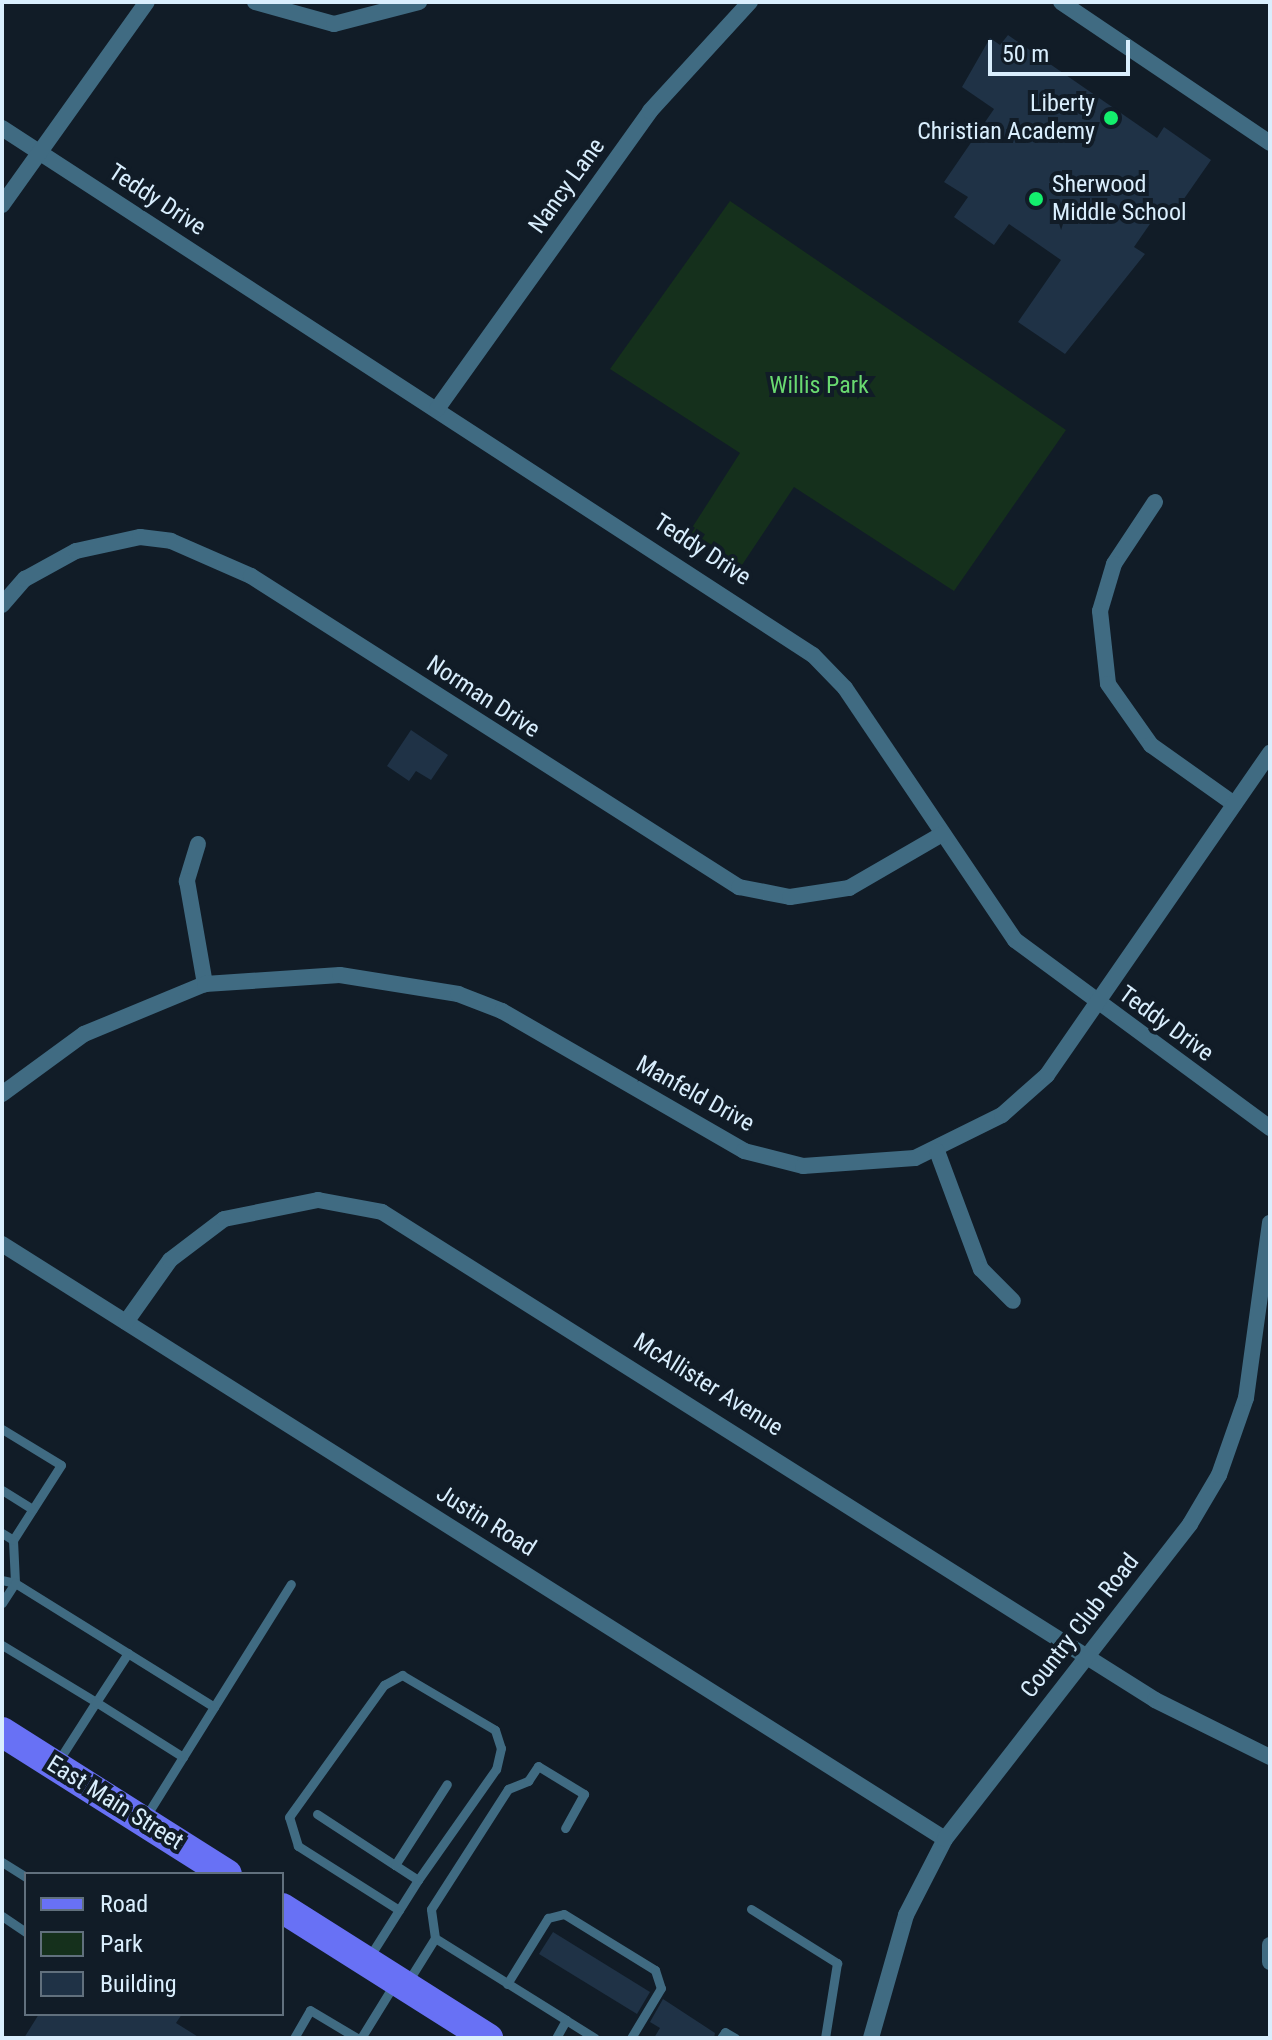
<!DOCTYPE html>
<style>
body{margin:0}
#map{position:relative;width:1272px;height:2040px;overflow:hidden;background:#111c27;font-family:"Roboto Condensed",sans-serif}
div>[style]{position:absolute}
.green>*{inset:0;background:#15301c}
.building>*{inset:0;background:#1f3246}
.lane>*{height:9px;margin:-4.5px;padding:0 4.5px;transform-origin:4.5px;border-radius:4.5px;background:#406b82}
.street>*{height:16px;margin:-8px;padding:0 8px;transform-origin:8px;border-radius:8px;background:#406b82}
.primary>*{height:30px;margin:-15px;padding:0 15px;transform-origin:15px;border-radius:15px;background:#6871f5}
.dots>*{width:22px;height:22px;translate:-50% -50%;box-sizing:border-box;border:4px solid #111c27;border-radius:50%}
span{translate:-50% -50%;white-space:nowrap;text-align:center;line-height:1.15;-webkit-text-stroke:8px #111c27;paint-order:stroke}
.poi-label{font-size:24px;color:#d9eefd}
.right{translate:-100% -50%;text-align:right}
.left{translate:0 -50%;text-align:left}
.street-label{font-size:24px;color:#d9eefd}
.park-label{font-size:24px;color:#69d970}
.frame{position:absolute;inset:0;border:4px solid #d9eefd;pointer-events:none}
.legend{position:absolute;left:24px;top:1872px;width:260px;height:144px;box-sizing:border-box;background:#111c27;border:2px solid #61707d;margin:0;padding:10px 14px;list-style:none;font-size:24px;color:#d9eefd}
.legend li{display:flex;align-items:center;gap:16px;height:40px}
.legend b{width:40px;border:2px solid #61707d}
.scale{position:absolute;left:988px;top:40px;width:142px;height:36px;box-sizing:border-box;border:4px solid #d9eefd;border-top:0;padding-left:10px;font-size:24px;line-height:28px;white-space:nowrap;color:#d9eefd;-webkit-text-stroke:6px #111c27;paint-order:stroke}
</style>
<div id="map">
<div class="green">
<i style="clip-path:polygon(730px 201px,1066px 430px,954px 591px,794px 487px,740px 568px,688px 534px,740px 453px,610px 369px)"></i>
</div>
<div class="building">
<i style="clip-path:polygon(1008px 35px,1157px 138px,1164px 127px,1211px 160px,1172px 216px,1161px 208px,1134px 247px,1145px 254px,1065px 354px,1018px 322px,1061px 260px,1009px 224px,994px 245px,954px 217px,968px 197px,944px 182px,994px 109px,962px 87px,990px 38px,1000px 45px)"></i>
<i style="clip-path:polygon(411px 730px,448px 755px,431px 780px,416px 771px,409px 781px,387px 766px)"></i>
<i style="clip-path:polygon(553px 1932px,650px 1992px,637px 2014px,539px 1954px)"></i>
<i style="clip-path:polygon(663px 1999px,715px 2033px,714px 2038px,654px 2038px,660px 2028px,650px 2022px)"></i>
<i style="clip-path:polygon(39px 2014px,182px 2014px,176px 2023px,200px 2038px,24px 2038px)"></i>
</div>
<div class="lane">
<i style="left:2px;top:1429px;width:69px;rotate:31.4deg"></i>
<i style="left:61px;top:1465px;width:89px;rotate:122.6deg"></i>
<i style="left:13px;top:1540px;width:43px;rotate:87.3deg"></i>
<i style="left:15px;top:1583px;width:13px;rotate:-167deg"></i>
<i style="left:2px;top:1490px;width:36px;rotate:32deg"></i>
<i style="left:2px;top:1533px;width:13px;rotate:32deg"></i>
<i style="left:2px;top:1603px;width:24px;rotate:-57deg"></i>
<i style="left:15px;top:1583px;width:234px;rotate:31.9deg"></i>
<i style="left:214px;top:1707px;width:131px;rotate:121.9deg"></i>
<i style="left:2px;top:1645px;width:110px;rotate:31.2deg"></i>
<i style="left:96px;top:1702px;width:72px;rotate:122.6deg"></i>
<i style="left:128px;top:1653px;width:59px;rotate:123.1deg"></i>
<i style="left:96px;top:1702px;width:103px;rotate:32.3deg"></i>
<i style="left:214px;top:1707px;width:145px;rotate:-58deg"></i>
<i style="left:317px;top:1814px;width:93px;rotate:33.2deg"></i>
<i style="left:2px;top:1862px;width:28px;rotate:32deg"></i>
<i style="left:751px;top:1909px;width:102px;rotate:32.1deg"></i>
<i style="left:837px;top:1963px;width:76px;rotate:99.1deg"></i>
<i style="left:399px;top:1910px;width:120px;rotate:-147.6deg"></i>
<i style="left:298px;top:1846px;width:30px;rotate:-107deg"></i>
<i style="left:289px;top:1817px;width:163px;rotate:-54.3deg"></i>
<i style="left:384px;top:1685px;width:21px;rotate:-29deg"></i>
<i style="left:402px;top:1675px;width:108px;rotate:30.6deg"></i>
<i style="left:495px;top:1730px;width:19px;rotate:72deg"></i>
<i style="left:501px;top:1748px;width:22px;rotate:103deg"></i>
<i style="left:496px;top:1769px;width:136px;rotate:125.1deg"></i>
<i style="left:2px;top:1916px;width:29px;rotate:34deg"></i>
<i style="left:435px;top:1938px;width:29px;rotate:-98deg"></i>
<i style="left:431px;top:1909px;width:143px;rotate:-57.3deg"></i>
<i style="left:508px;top:1789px;width:22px;rotate:-22deg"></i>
<i style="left:528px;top:1781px;width:18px;rotate:-56deg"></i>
<i style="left:538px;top:1766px;width:54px;rotate:31.3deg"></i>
<i style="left:584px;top:1794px;width:39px;rotate:119deg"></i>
<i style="left:368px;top:1959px;width:93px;rotate:-57.7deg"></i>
<i style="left:418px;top:1880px;width:27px;rotate:-147deg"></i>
<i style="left:395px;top:1865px;width:96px;rotate:-57.3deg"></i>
<i style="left:407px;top:1983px;width:53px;rotate:-58.1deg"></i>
<i style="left:435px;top:1938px;width:155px;rotate:32deg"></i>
<i style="left:566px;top:2020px;width:21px;rotate:119deg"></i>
<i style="left:507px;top:1984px;width:78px;rotate:-58.2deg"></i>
<i style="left:548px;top:1918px;width:16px;rotate:-14deg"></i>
<i style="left:564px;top:1914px;width:107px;rotate:31.6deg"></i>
<i style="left:655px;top:1970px;width:19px;rotate:72deg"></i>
<i style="left:661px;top:1988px;width:58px;rotate:121deg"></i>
<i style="left:566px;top:2020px;width:34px;rotate:32deg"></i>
<i style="left:294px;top:2038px;width:32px;rotate:-60deg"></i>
<i style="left:310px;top:2010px;width:55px;rotate:30.8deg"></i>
<i style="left:361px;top:2038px;width:65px;rotate:-58.3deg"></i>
<i style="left:721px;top:2038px;width:7px;rotate:-56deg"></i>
<i style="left:725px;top:2032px;width:12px;rotate:31deg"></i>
</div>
<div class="street">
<i style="left:255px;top:2px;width:82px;rotate:15.6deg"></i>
<i style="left:334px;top:24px;width:88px;rotate:-14.5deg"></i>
<i style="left:1061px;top:2px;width:252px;rotate:34deg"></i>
<i style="left:2px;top:128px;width:967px;rotate:33.02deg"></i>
<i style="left:813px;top:655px;width:46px;rotate:45.9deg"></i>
<i style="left:845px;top:688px;width:304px;rotate:56deg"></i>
<i style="left:1015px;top:940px;width:317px;rotate:36.4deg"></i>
<i style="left:2px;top:205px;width:249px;rotate:-54.5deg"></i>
<i style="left:437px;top:409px;width:366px;rotate:-54.4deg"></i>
<i style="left:650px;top:111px;width:148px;rotate:-47.5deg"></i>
<i style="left:1155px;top:502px;width:74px;rotate:123.5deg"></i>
<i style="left:1114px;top:564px;width:49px;rotate:106.6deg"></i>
<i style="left:1100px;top:611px;width:73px;rotate:83.7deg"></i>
<i style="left:1108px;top:684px;width:75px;rotate:54.8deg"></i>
<i style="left:1151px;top:745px;width:102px;rotate:35.4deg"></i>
<i style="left:2px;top:605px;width:35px;rotate:-49deg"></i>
<i style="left:25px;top:579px;width:58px;rotate:-28.8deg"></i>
<i style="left:76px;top:551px;width:66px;rotate:-12.3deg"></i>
<i style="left:140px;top:537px;width:31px;rotate:7deg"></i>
<i style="left:171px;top:541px;width:87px;rotate:23.6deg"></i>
<i style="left:251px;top:576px;width:579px;rotate:32.51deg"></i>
<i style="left:739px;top:887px;width:52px;rotate:11.1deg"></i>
<i style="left:790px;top:897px;width:60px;rotate:-8.7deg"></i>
<i style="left:849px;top:888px;width:108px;rotate:-30.1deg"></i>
<i style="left:198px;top:844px;width:39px;rotate:107deg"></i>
<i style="left:187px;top:881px;width:105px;rotate:80.1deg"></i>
<i style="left:2px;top:1094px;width:102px;rotate:-36.2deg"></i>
<i style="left:84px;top:1034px;width:131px;rotate:-22.5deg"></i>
<i style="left:205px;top:984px;width:135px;rotate:-3.8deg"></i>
<i style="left:340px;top:975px;width:120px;rotate:9.1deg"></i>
<i style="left:458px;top:994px;width:47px;rotate:21.1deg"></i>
<i style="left:502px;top:1011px;width:280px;rotate:30deg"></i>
<i style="left:744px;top:1151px;width:61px;rotate:14.3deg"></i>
<i style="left:803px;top:1166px;width:112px;rotate:-4.1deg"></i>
<i style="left:915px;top:1158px;width:97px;rotate:-26.3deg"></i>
<i style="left:1002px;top:1115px;width:60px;rotate:-41.6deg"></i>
<i style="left:1047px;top:1075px;width:392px;rotate:-55.3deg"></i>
<i style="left:937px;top:1151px;width:126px;rotate:69.6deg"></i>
<i style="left:981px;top:1269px;width:45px;rotate:45deg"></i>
<i style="left:2px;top:1244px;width:1115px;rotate:32.25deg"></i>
<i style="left:126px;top:1322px;width:76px;rotate:-54.6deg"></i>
<i style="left:170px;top:1260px;width:68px;rotate:-37.2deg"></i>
<i style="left:224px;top:1219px;width:96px;rotate:-11.4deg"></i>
<i style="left:318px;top:1200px;width:65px;rotate:10.6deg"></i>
<i style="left:382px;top:1212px;width:914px;rotate:32.26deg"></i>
<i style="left:1155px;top:1700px;width:128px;rotate:26.4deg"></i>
<i style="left:1270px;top:1945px;width:17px;rotate:90deg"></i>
<i style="left:871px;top:2038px;width:128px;rotate:-74.1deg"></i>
<i style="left:906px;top:1915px;width:85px;rotate:-62.8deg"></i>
<i style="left:945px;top:1839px;width:399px;rotate:-52.1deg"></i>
<i style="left:1190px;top:1524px;width:57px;rotate:-59.4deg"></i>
<i style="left:1219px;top:1475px;width:82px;rotate:-70.7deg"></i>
<i style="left:1246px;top:1398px;width:177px;rotate:-82.2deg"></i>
</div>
<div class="primary">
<i style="left:2px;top:1732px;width:266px;rotate:32.3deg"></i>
<i style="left:282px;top:1908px;width:244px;rotate:32.3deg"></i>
</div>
<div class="dots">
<i style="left:1111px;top:118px;background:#13ef6d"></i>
<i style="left:1036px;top:199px;background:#13ef6d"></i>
</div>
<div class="poi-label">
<span class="right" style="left:1095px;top:118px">Liberty<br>Christian Academy</span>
<span class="left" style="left:1052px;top:199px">Sherwood<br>Middle School</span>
</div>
<div class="street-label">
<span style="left:567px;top:186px;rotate:-54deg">Nancy Lane</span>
<span style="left:157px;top:200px;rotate:33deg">Teddy Drive</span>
<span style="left:702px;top:550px;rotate:33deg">Teddy Drive</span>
<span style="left:483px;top:697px;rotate:33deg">Norman Drive</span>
<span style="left:1166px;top:1024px;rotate:36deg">Teddy Drive</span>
<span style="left:695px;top:1094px;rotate:29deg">Manfeld Drive</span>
<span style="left:708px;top:1385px;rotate:32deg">McAllister Avenue</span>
<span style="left:486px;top:1521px;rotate:32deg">Justin Road</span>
<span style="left:1080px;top:1626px;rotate:-52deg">Country Club Road</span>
<span style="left:115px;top:1803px;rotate:32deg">East Main Street</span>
</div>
<div class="park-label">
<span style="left:819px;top:386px">Willis Park</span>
</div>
<div class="frame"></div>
<ul class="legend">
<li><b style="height:10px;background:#6871f5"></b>Road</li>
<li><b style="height:22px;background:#15301c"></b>Park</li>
<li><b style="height:22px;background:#1f3246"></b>Building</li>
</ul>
<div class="scale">50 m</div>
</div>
